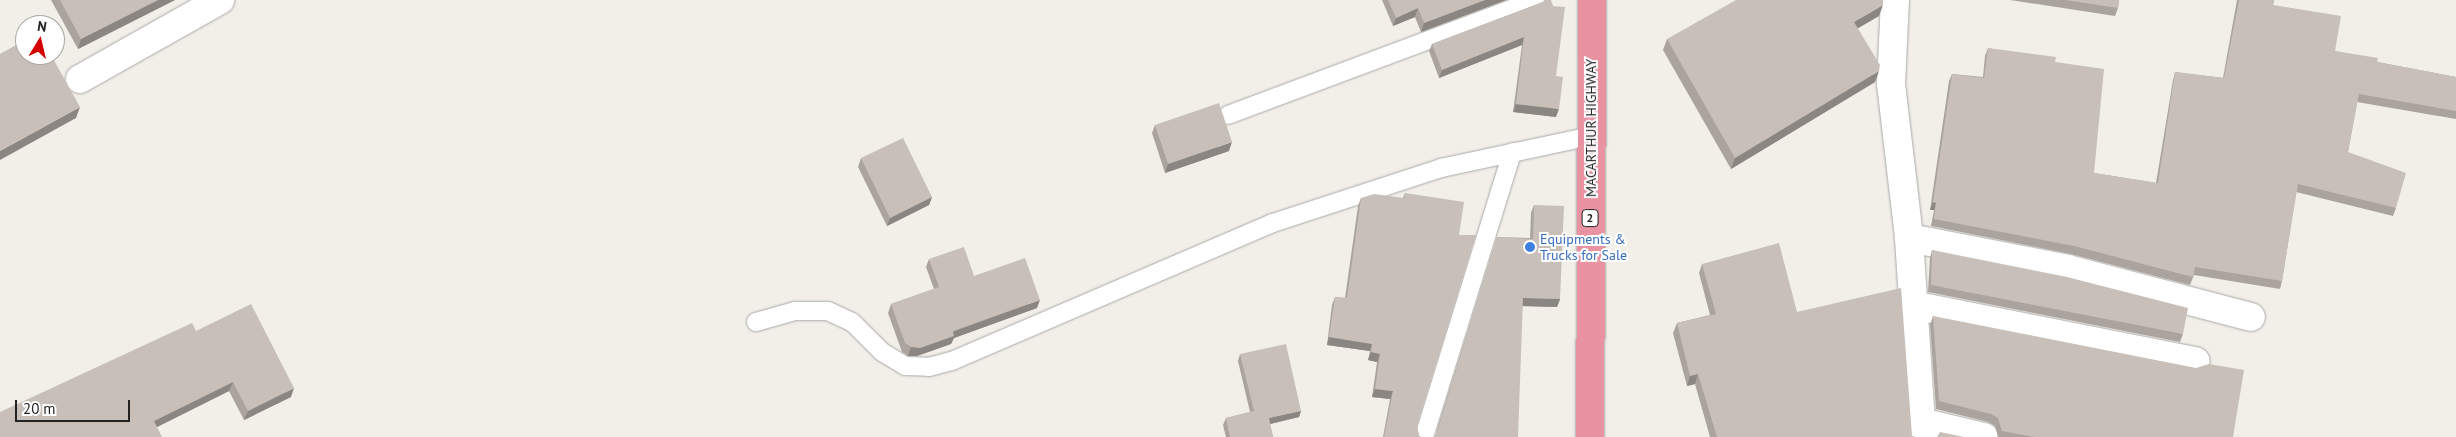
<!DOCTYPE html>
<style>
body{margin:0}
#map{position:relative;width:2456px;height:437px;overflow:hidden;background:#f2efe9;font-family:"PT Sans",sans-serif}
div>[style]{position:absolute}
.roads{filter:drop-shadow(0 0 1px #a9a9a9) drop-shadow(0 0 1px #a9a9a9)}
.lane>*{height:18px;margin:-9px;padding:0 9px;transform-origin:9px;border-radius:9px;background:#fff}
.street>*{height:28px;margin:-14px;padding:0 14px;transform-origin:14px;border-radius:14px;background:#fff}
.highway>*{height:28px;margin:-14px;padding:0 14px;transform-origin:14px;border-radius:14px;background:#e892a2}
.wall>*{inset:0;background:#aba49e}
.shaded-wall>*{inset:0;background:#8b8681}
.building>*{inset:0;background:#c7bfb8}
.dots>*{width:14px;height:14px;translate:-50% -50%;box-sizing:border-box;border:2px solid #fff;border-radius:50%}
span{translate:-50% -50%;white-space:nowrap;text-align:center;line-height:1.15;-webkit-text-stroke:4px #fff;paint-order:stroke}
.shield-label span{padding:1px 4px;background:#fff;border:1px solid;border-radius:4px;-webkit-text-stroke-width:0}
.shield-label{font-size:12px;color:#222;font-weight:700}
.street-label{font-size:14px;color:#222}
.shop-label{font-size:14px;color:#366cbe}
.left{translate:0 -50%;text-align:left}
.north{position:absolute;left:15px;top:15px;width:50px;height:50px;box-sizing:border-box;background:#fff;border:1px solid #a7a7a7;border-radius:50%;rotate:9deg;font-size:14px;font-weight:700;line-height:20px;text-align:center;color:#222}
.north::after{content:'';display:block;margin:auto;width:18px;height:22px;background:#d40000;clip-path:polygon(50% 0,100% 100%,50% 72%,0 100%)}
.scale{position:absolute;left:15px;top:400px;width:115px;height:22px;box-sizing:border-box;border:2px solid #222;border-top:0;padding-left:6px;font-size:15px;line-height:18px;white-space:nowrap;color:#222;-webkit-text-stroke:4px #fff;paint-order:stroke}
</style>
<div id="map">
<div class="roads">
<div class="lane">
<i style="left:1228px;top:115px;width:329px;rotate:-20.5deg"></i>
<i style="left:756px;top:322px;width:41px;rotate:-15.8deg"></i>
<i style="left:795px;top:311px;width:33px"></i>
<i style="left:828px;top:311px;width:26px;rotate:25deg"></i>
<i style="left:852px;top:322px;width:42px;rotate:45deg"></i>
<i style="left:882px;top:352px;width:27px;rotate:31deg"></i>
<i style="left:905px;top:366px;width:24px;rotate:2deg"></i>
<i style="left:929px;top:367px;width:24px;rotate:-15deg"></i>
<i style="left:952px;top:361px;width:349px;rotate:-23.3deg"></i>
<i style="left:1273px;top:223px;width:177px;rotate:-18.1deg"></i>
<i style="left:1441px;top:168px;width:153px;rotate:-12deg"></i>
<i style="left:1424px;top:437px;width:298px;rotate:-72.8deg"></i>
</div>
<div class="street">
<i style="left:1895px;top:0;width:84px;rotate:92.7deg"></i>
<i style="left:1891px;top:84px;width:155px;rotate:83.3deg"></i>
<i style="left:1909px;top:238px;width:199px;rotate:86.3deg"></i>
<i style="left:80px;top:79px;width:161px;rotate:-29.4deg"></i>
<i style="left:1909px;top:238px;width:162px;rotate:11deg"></i>
<i style="left:2068px;top:269px;width:189px;rotate:14.7deg"></i>
<i style="left:1912px;top:305px;width:289px;rotate:11.2deg"></i>
<i style="left:1921px;top:422px;width:65px;rotate:13.4deg"></i>
</div>
<div class="highway">
<i style="left:1590px;top:437px;width:437px;rotate:-89.7deg"></i>
</div>
</div>
<div class="wall">
<i style="clip-path:polygon(51px 0,175px 0,78px 49px)"></i>
<i style="clip-path:polygon(1382px 0,1506px 0,1421px 32px,1415px 17px,1393px 26px)"></i>
<i style="clip-path:polygon(2010px 0,2119px 0,2118px 8px,2115px 16px)"></i>
<i style="clip-path:polygon(2237px 0,2274px 0,2273px 5px,2335px 51px,2377px 62px,2456px 77px,2456px 119px,2357px 102px,2348px 152px,2396px 208px,2393px 216px,2296px 192px,2282px 281px,2280px 289px,2194px 275px,2190px 285px,2071px 254px,1931px 226px,1934px 210px,1930px 210px,1949px 81px,1952px 74px,1983px 77px,1985px 56px,1988px 48px,2055px 62px,2094px 173px,2156px 183px,2173px 80px,2175px 72px,2223px 78px)"></i>
<i style="clip-path:polygon(1543px 2px,1556px 76px,1556px 117px,1513px 112px,1522px 45px,1439px 78px,1429px 51px,1432px 44px)"></i>
<i style="clip-path:polygon(1879px 16px,1857px 28px,1875px 82px,1731px 169px,1663px 50px,1667px 39px)"></i>
<i style="clip-path:polygon(1155px 125px,1229px 151px,1165px 173px,1152px 133px)"></i>
<i style="clip-path:polygon(861px 158px,932px 197px,929px 205px,887px 226px,858px 167px)"></i>
<i style="clip-path:polygon(1405px 193px,1417px 426px,1419px 436px,1421px 437px,1383px 437px,1390px 399px,1372px 397px,1377px 362px,1368px 360px,1370px 351px,1327px 345px,1332px 305px,1335px 297px,1345px 298px,1358px 206px,1361px 198px,1403px 198px)"></i>
<i style="clip-path:polygon(1534px 205px,1560px 299px,1557px 307px,1523px 306px,1436px 433px,1497px 237px,1530px 238px,1531px 213px)"></i>
<i style="clip-path:polygon(1932px 250px,2183px 334px,2180px 342px,1928px 292px,1930px 258px)"></i>
<i style="clip-path:polygon(929px 259px,1037px 308px,954px 338px,951px 344px,917px 356px,908px 356px,902px 352px,888px 313px,891px 304px,934px 289px,926px 267px)"></i>
<i style="clip-path:polygon(1702px 264px,1797px 312px,1912px 436px,1915px 437px,1710px 437px,1695px 384px,1687px 386px,1673px 333px,1677px 323px,1710px 315px,1699px 273px)"></i>
<i style="clip-path:polygon(1933px 316px,2233px 437px,1998px 437px,1995px 426px,1988px 422px,1936px 409px,1930px 325px)"></i>
<i style="clip-path:polygon(196px 331px,291px 397px,244px 420px,229px 391px,157px 427px,0 437px)"></i>
<i style="clip-path:polygon(1240px 354px,1301px 411px,1299px 417px,1270px 424px,1273px 437px,1226px 437px,1223px 425px,1226px 418px,1250px 412px,1238px 361px)"></i>
</div>
<div class="shaded-wall">
<i style="clip-path:polygon(158px 0,175px 0,78px 49px,81px 39px)"></i>
<i style="clip-path:polygon(1485px 0,1506px 0,1421px 32px,1424px 23px)"></i>
<i style="clip-path:polygon(1883px 5px,1879px 16px,1850px 33px,1854px 22px)"></i>
<i style="clip-path:polygon(1418px 8px,1415px 17px,1393px 26px,1396px 18px)"></i>
<i style="clip-path:polygon(1524px 37px,1522px 45px,1439px 78px,1442px 70px)"></i>
<i style="clip-path:polygon(1879px 71px,1875px 82px,1731px 169px,1735px 158px)"></i>
<i style="clip-path:polygon(1516px 104px,1559px 109px,1556px 117px,1513px 112px)"></i>
<i style="clip-path:polygon(80px 107px,76px 118px,0 160px,0 151px)"></i>
<i style="clip-path:polygon(1232px 142px,1229px 151px,1165px 173px,1168px 164px)"></i>
<i style="clip-path:polygon(932px 197px,929px 205px,887px 226px,890px 218px)"></i>
<i style="clip-path:polygon(1933px 202px,1936px 203px,1934px 210px,1930px 210px)"></i>
<i style="clip-path:polygon(1523px 298px,1560px 299px,1557px 307px,1520px 306px)"></i>
<i style="clip-path:polygon(1040px 300px,1037px 308px,954px 338px,951px 344px,917px 356px,908px 356px,911px 347px)"></i>
<i style="clip-path:polygon(1329px 337px,1372px 344px,1370px 351px,1327px 345px)"></i>
<i style="clip-path:polygon(1371px 352px,1380px 354px,1377px 362px,1368px 360px)"></i>
<i style="clip-path:polygon(1698px 374px,1695px 384px,1687px 386px,1690px 376px)"></i>
<i style="clip-path:polygon(233px 382px,229px 391px,151px 430px,154px 421px)"></i>
<i style="clip-path:polygon(294px 388px,291px 397px,244px 420px,248px 411px)"></i>
<i style="clip-path:polygon(1375px 389px,1393px 391px,1390px 399px,1372px 397px)"></i>
<i style="clip-path:polygon(1301px 411px,1299px 417px,1266px 425px,1269px 418px)"></i>
</div>
<div class="building">
<i style="clip-path:polygon(60px 0,158px 0,81px 39px)"></i>
<i style="clip-path:polygon(1388px 0,1485px 0,1424px 23px,1418px 8px,1396px 18px)"></i>
<i style="clip-path:polygon(1544px 0,1551px 0,1553px 6px,1565px 7px,1556px 76px,1563px 77px,1559px 109px,1516px 104px,1524px 37px,1442px 70px,1432px 44px,1543px 2px)"></i>
<i style="clip-path:polygon(1736px 0,1883px 0,1883px 5px,1854px 22px,1880px 65px,1879px 71px,1735px 158px,1667px 39px)"></i>
<i style="clip-path:polygon(2065px 0,2119px 0,2118px 8px)"></i>
<i style="clip-path:polygon(2239px 0,2274px 0,2273px 5px,2341px 16px,2335px 51px,2378px 58px,2377px 62px,2456px 77px,2456px 111px,2359px 94px,2348px 152px,2406px 173px,2396px 208px,2298px 184px,2282px 281px,2195px 267px,2193px 277px,2074px 246px,1934px 219px,1936px 203px,1933px 202px,1952px 74px,1984px 78px,1988px 48px,2056px 57px,2055px 62px,2104px 69px,2094px 173px,2158px 183px,2175px 72px,2224px 78px)"></i>
<i style="clip-path:polygon(25px 40px,25px 55px,51px 55px,80px 107px,0 151px,0 54px)"></i>
<i style="clip-path:polygon(1219px 103px,1232px 142px,1168px 164px,1155px 125px)"></i>
<i style="clip-path:polygon(903px 138px,932px 197px,890px 218px,861px 158px)"></i>
<i style="clip-path:polygon(1405px 193px,1464px 202px,1459px 235px,1476px 235px,1417px 426px,1419px 436px,1421px 437px,1384px 437px,1393px 391px,1375px 389px,1380px 354px,1371px 352px,1372px 344px,1329px 337px,1335px 297px,1347px 298px,1361px 198px,1374px 194px,1404px 198px)"></i>
<i style="clip-path:polygon(1534px 205px,1564px 206px,1560px 299px,1523px 298px,1518px 437px,1434px 437px,1437px 432px,1497px 237px,1533px 239px)"></i>
<i style="clip-path:polygon(1779px 243px,1797px 312px,1901px 288px,1912px 436px,1915px 437px,1717px 437px,1698px 374px,1690px 376px,1677px 323px,1716px 314px,1702px 264px)"></i>
<i style="clip-path:polygon(964px 247px,974px 276px,1025px 258px,1040px 300px,953px 331px,954px 336px,920px 348px,911px 347px,905px 343px,891px 304px,939px 287px,929px 259px)"></i>
<i style="clip-path:polygon(1932px 250px,2067px 277px,2188px 308px,2183px 334px,1931px 285px)"></i>
<i style="clip-path:polygon(251px 304px,294px 388px,248px 411px,233px 382px,154px 421px,162px 437px,0 437px,0 412px,192px 323px,196px 331px)"></i>
<i style="clip-path:polygon(1933px 316px,2196px 368px,2209px 364px,2244px 370px,2233px 437px,2035px 437px,2002px 431px,1998px 418px,1991px 414px,1939px 401px)"></i>
<i style="clip-path:polygon(1286px 344px,1301px 411px,1269px 418px,1273px 437px,1230px 437px,1226px 418px,1254px 411px,1240px 354px)"></i>
<i style="clip-path:polygon(1940px 432px,1964px 437px,1937px 437px)"></i>
</div>
<div class="dots">
<i style="left:1530px;top:247px;background:#3f7fe0"></i>
</div>
<div class="shield-label">
<span style="left:1590px;top:218px">2</span>
</div>
<div class="street-label">
<span style="left:1591px;top:128px;rotate:-90deg">MACARTHUR HIGHWAY</span>
</div>
<div class="shop-label">
<span class="left" style="left:1540px;top:247px">Equipments &amp;<br>Trucks for Sale</span>
</div>
<div class="north">N</div>
<div class="scale">20 m</div>
</div>
